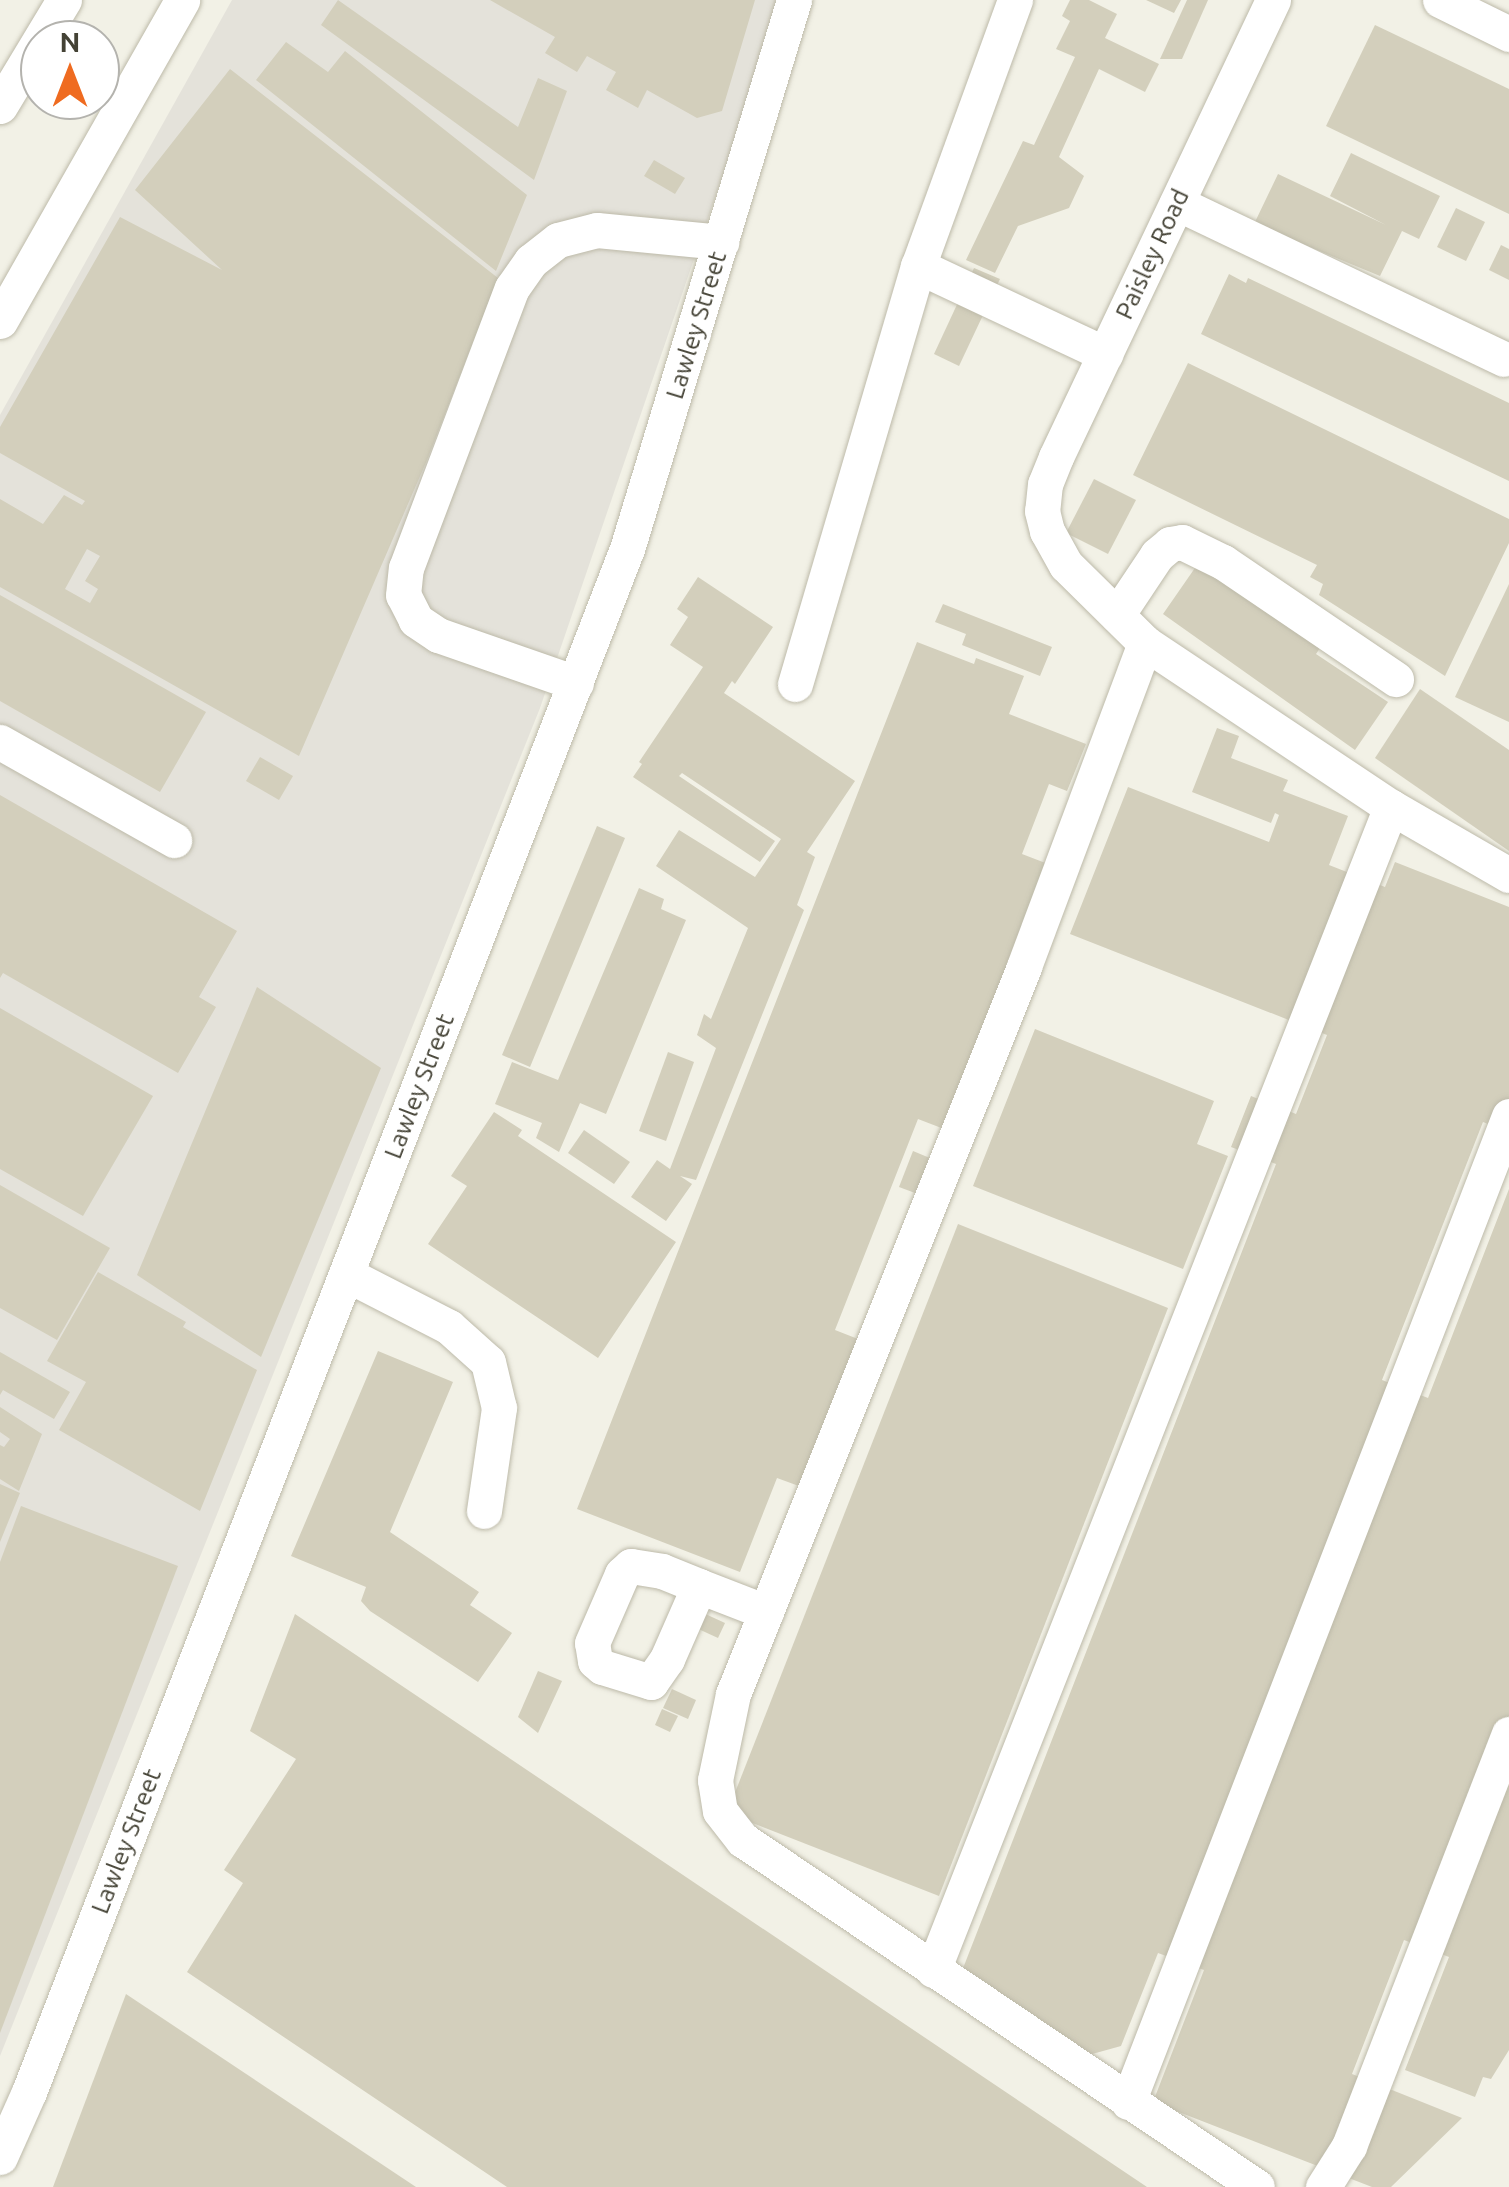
<!DOCTYPE html>
<style>
body{margin:0}
#map{position:relative;width:1509px;height:2187px;overflow:hidden;background:#f2f1e6;font-family:Ubuntu,sans-serif}
div>[style]{position:absolute}
.industrial>*{inset:0;background:#e4e2da}
.building>*{inset:0;background:#d3cfbc}
.roads{filter:drop-shadow(0 0 2px #bdbaa9) drop-shadow(0 0 2px #bdbaa9)}
.minor>*{height:35px;margin:-17.5px;padding:0 17.5px;transform-origin:17.5px;border-radius:17.5px;background:#fff}
span{translate:-50% -50%;white-space:nowrap;text-align:center;line-height:1.15;-webkit-text-stroke:8px #fff;paint-order:stroke}
.street-label{font-size:25px;color:#444235}
.north{position:absolute;left:20px;top:20px;width:100px;height:100px;box-sizing:border-box;background:#fff;border:2px solid #b4b3ae;border-radius:50%;rotate:0deg;font-size:28px;font-weight:700;line-height:40px;text-align:center;color:#444235}
.north::after{content:'';display:block;margin:auto;width:35px;height:45px;background:#ef6b20;clip-path:polygon(50% 0,100% 100%,50% 72%,0 100%)}
</style>
<div id="map">
<div class="industrial">
<i style="clip-path:polygon(232px 0,778px 0,751px 93px,540px 708px,0 2056px,0 415px)"></i>
</div>
<div class="building">
<i style="clip-path:polygon(338px 0,518px 127px,538px 78px,567px 91px,534px 180px,321px 25px)"></i>
<i style="clip-path:polygon(490px 0,755px 0,722px 111px,697px 118px,647px 90px,638px 108px,606px 90px,616px 72px,587px 56px,577px 72px,545px 53px,555px 37px)"></i>
<i style="clip-path:polygon(1070px 0,1089px 0,1117px 14px,1105px 38px,1159px 64px,1145px 92px,1099px 69px,1059px 157px,1084px 176px,1069px 208px,1018px 226px,995px 273px,966px 260px,1023px 141px,1034px 145px,1075px 57px,1056px 49px,1070px 21px,1062px 16px)"></i>
<i style="clip-path:polygon(1146px 0,1181px 0,1174px 13px)"></i>
<i style="clip-path:polygon(1187px 0,1208px 0,1182px 59px,1160px 59px)"></i>
<i style="clip-path:polygon(1375px 25px,1509px 89px,1509px 214px,1326px 126px)"></i>
<i style="clip-path:polygon(286px 42px,328px 72px,345px 51px,527px 195px,496px 271px,256px 80px)"></i>
<i style="clip-path:polygon(evenodd,230px 69px,498px 278px,427px 460px,299px 756px,0 587px,0 499px,43px 524px,64px 495px,82px 505px,85px 501px,0 453px,0 427px,120px 217px,222px 270px,135px 190px,230px 69px,87px 549px,100px 556px,85px 581px,98px 589px,90px 603px,65px 589px,87px 549px)"></i>
<i style="clip-path:polygon(1351px 153px,1440px 196px,1419px 239px,1402px 231px,1380px 276px,1254px 224px,1278px 174px,1386px 225px,1330px 196px)"></i>
<i style="clip-path:polygon(654px 160px,685px 178px,675px 194px,644px 176px)"></i>
<i style="clip-path:polygon(1456px 208px,1485px 222px,1466px 261px,1437px 247px)"></i>
<i style="clip-path:polygon(1501px 245px,1509px 249px,1509px 280px,1489px 270px)"></i>
<i style="clip-path:polygon(974px 268px,1000px 279px,959px 366px,934px 354px)"></i>
<i style="clip-path:polygon(1229px 274px,1246px 283px,1248px 278px,1509px 403px,1509px 481px,1201px 334px)"></i>
<i style="clip-path:polygon(1188px 363px,1509px 519px,1509px 543px,1445px 676px,1319px 595px,1323px 584px,1310px 577px,1317px 565px,1133px 475px)"></i>
<i style="clip-path:polygon(1094px 479px,1136px 500px,1108px 554px,1066px 533px)"></i>
<i style="clip-path:polygon(1197px 565px,1320px 648px,1316px 654px,1388px 702px,1355px 750px,1163px 614px)"></i>
<i style="clip-path:polygon(698px 577px,773px 627px,735px 684px,732px 681px,724px 693px,855px 781px,807px 852px,815px 857px,797px 905px,804px 910px,696px 1180px,680px 1176px,692px 1184px,666px 1221px,631px 1197px,657px 1160px,670px 1169px,716px 1048px,697px 1035px,704px 1014px,711px 1019px,748px 928px,656px 866px,679px 830px,755px 877px,781px 839px,682px 773px,679px 776px,775px 841px,760px 862px,633px 777px,642px 764px,639px 762px,703px 667px,670px 645px,688px 617px,677px 609px)"></i>
<i style="clip-path:polygon(1509px 584px,1509px 722px,1455px 697px)"></i>
<i style="clip-path:polygon(0 595px,206px 712px,160px 792px,0 701px)"></i>
<i style="clip-path:polygon(943px 604px,1052px 647px,1040px 676px,962px 645px,966px 634px,935px 622px)"></i>
<i style="clip-path:polygon(917px 642px,974px 664px,976px 658px,1024px 676px,1009px 714px,1086px 744px,1067px 791px,1049px 784px,1022px 854px,1048px 864px,944px 1129px,918px 1119px,835px 1330px,858px 1339px,807px 1489px,777px 1478px,740px 1572px,577px 1509px)"></i>
<i style="clip-path:polygon(1420px 689px,1509px 750px,1509px 851px,1375px 758px)"></i>
<i style="clip-path:polygon(1217px 728px,1239px 736px,1231px 758px,1288px 780px,1283px 791px,1348px 816px,1329px 865px,1385px 887px,1395px 862px,1509px 907px,1509px 1132px,1483px 1122px,1382px 1380px,1428px 1398px,1509px 1189px,1509px 2050px,1491px 2079px,1483px 2077px,1475px 2097px,1405px 2070px,1449px 1957px,1404px 1940px,1352px 2074px,1462px 2118px,1391px 2187px,1372px 2187px,1153px 2102px,1204px 1970px,1158px 1953px,1121px 2046px,1085px 2056px,960px 1976px,1276px 1164px,1231px 1147px,1251px 1096px,1296px 1114px,1327px 1035px,1070px 934px,1128px 787px,1269px 842px,1279px 815px,1275px 813px,1271px 823px,1192px 792px)"></i>
<i style="clip-path:polygon(260px 757px,293px 776px,279px 800px,246px 781px)"></i>
<i style="clip-path:polygon(0 795px,237px 931px,199px 997px,216px 1007px,178px 1073px,3px 973px,0 978px)"></i>
<i style="clip-path:polygon(597px 826px,625px 838px,530px 1067px,502px 1055px)"></i>
<i style="clip-path:polygon(639px 888px,664px 899px,661px 909px,686px 920px,606px 1114px,580px 1103px,559px 1152px,536px 1138px,542px 1123px,495px 1104px,512px 1062px,558px 1080px)"></i>
<i style="clip-path:polygon(257px 987px,381px 1068px,261px 1357px,137px 1275px)"></i>
<i style="clip-path:polygon(0 1008px,153px 1096px,83px 1216px,0 1169px)"></i>
<i style="clip-path:polygon(1035px 1029px,1214px 1101px,1197px 1144px,1228px 1156px,1183px 1269px,973px 1186px)"></i>
<i style="clip-path:polygon(668px 1052px,694px 1062px,666px 1141px,639px 1131px)"></i>
<i style="clip-path:polygon(494px 1112px,522px 1130px,518px 1136px,676px 1242px,598px 1358px,428px 1244px,467px 1186px,451px 1176px)"></i>
<i style="clip-path:polygon(584px 1130px,630px 1162px,614px 1184px,568px 1153px)"></i>
<i style="clip-path:polygon(913px 1151px,937px 1161px,923px 1196px,899px 1187px)"></i>
<i style="clip-path:polygon(0 1185px,110px 1248px,57px 1340px,0 1308px)"></i>
<i style="clip-path:polygon(958px 1224px,1168px 1308px,939px 1896px,727px 1813px)"></i>
<i style="clip-path:polygon(98px 1272px,186px 1322px,183px 1327px,257px 1370px,200px 1511px,59px 1430px,86px 1382px,47px 1361px)"></i>
<i style="clip-path:polygon(378px 1351px,453px 1382px,390px 1532px,479px 1592px,470px 1605px,512px 1633px,478px 1682px,370px 1611px,361px 1601px,366px 1587px,291px 1556px)"></i>
<i style="clip-path:polygon(0 1352px,70px 1392px,54px 1419px,3px 1390px,0 1395px)"></i>
<i style="clip-path:polygon(0 1407px,42px 1434px,19px 1491px,0 1479px,0 1445px,4px 1447px,10px 1439px,0 1432px)"></i>
<i style="clip-path:polygon(0 1484px,20px 1493px,0 1542px)"></i>
<i style="clip-path:polygon(21px 1506px,178px 1566px,0 2033px,0 1562px)"></i>
<i style="clip-path:polygon(701px 1612px,725px 1623px,718px 1638px,694px 1627px)"></i>
<i style="clip-path:polygon(295px 1614px,1147px 2187px,507px 2187px,187px 1972px,243px 1883px,224px 1870px,296px 1759px,250px 1731px)"></i>
<i style="clip-path:polygon(538px 1671px,562px 1681px,538px 1733px,518px 1717px)"></i>
<i style="clip-path:polygon(672px 1689px,696px 1700px,688px 1719px,663px 1708px)"></i>
<i style="clip-path:polygon(662px 1709px,678px 1716px,670px 1732px,655px 1725px)"></i>
<i style="clip-path:polygon(126px 1994px,416px 2187px,53px 2187px)"></i>
</div>
<div class="roads">
<div class="minor">
<i style="left:1015px;top:0;width:283px;rotate:110deg"></i>
<i style="left:918px;top:266px;width:207px;rotate:25.2deg"></i>
<i style="left:1273px;top:0;width:506px;rotate:115.4deg"></i>
<i style="left:1056px;top:457px;width:29px;rotate:112deg"></i>
<i style="left:1045px;top:484px;width:27px;rotate:96deg"></i>
<i style="left:1042px;top:511px;width:21px;rotate:76deg"></i>
<i style="left:1047px;top:531px;width:39px;rotate:61deg"></i>
<i style="left:1066px;top:565px;width:111px;rotate:44.6deg"></i>
<i style="left:1145px;top:643px;width:296px;rotate:33.7deg"></i>
<i style="left:1391px;top:807px;width:136px;rotate:30deg"></i>
<i style="left:1440px;top:0;width:77px;rotate:26.2deg"></i>
<i style="left:0;top:106px;width:124px;rotate:-58.9deg"></i>
<i style="left:1177px;top:203px;width:362px;rotate:25.5deg"></i>
<i style="left:0;top:321px;width:369px;rotate:-60.4deg"></i>
<i style="left:1117px;top:615px;width:72px;rotate:-56.3deg"></i>
<i style="left:1157px;top:555px;width:17px;rotate:-40deg"></i>
<i style="left:1170px;top:544px;width:12px;rotate:-9deg"></i>
<i style="left:1182px;top:542px;width:46px;rotate:26deg"></i>
<i style="left:1223px;top:562px;width:209px;rotate:34.1deg"></i>
<i style="left:1145px;top:643px;width:346px;rotate:110.5deg"></i>
<i style="left:1024px;top:967px;width:783px;rotate:111.81deg"></i>
<i style="left:733px;top:1694px;width:88px;rotate:101.8deg"></i>
<i style="left:715px;top:1780px;width:31px;rotate:81deg"></i>
<i style="left:720px;top:1811px;width:37px;rotate:52deg"></i>
<i style="left:743px;top:1840px;width:620px;rotate:34.02deg"></i>
<i style="left:576px;top:683px;width:146px;rotate:-160.8deg"></i>
<i style="left:438px;top:635px;width:27px;rotate:-146deg"></i>
<i style="left:416px;top:620px;width:28px;rotate:-117deg"></i>
<i style="left:403px;top:595px;width:27px;rotate:-84deg"></i>
<i style="left:406px;top:568px;width:299px;rotate:-69.3deg"></i>
<i style="left:512px;top:288px;width:33px;rotate:-55deg"></i>
<i style="left:531px;top:261px;width:34px;rotate:-38deg"></i>
<i style="left:558px;top:240px;width:40px;rotate:-14.4deg"></i>
<i style="left:597px;top:230px;width:125px;rotate:5.5deg"></i>
<i style="left:795px;top:684px;width:436px;rotate:-73.6deg"></i>
<i style="left:0;top:742px;width:200px;rotate:29.4deg"></i>
<i style="left:346px;top:1274px;width:116px;rotate:27.2deg"></i>
<i style="left:449px;top:1327px;width:52px;rotate:41.9deg"></i>
<i style="left:488px;top:1362px;width:47px;rotate:76.6deg"></i>
<i style="left:499px;top:1408px;width:104px;rotate:98.3deg"></i>
<i style="left:699px;top:1586px;width:80px;rotate:113.7deg"></i>
<i style="left:667px;top:1659px;width:28px;rotate:125deg"></i>
<i style="left:651px;top:1682px;width:51px;rotate:-163deg"></i>
<i style="left:602px;top:1667px;width:9px;rotate:-139deg"></i>
<i style="left:595px;top:1661px;width:18px;rotate:-99deg"></i>
<i style="left:592px;top:1643px;width:75px;rotate:-66.5deg"></i>
<i style="left:622px;top:1574px;width:12px;rotate:-42deg"></i>
<i style="left:631px;top:1566px;width:31px;rotate:9deg"></i>
<i style="left:662px;top:1571px;width:40px;rotate:22deg"></i>
<i style="left:699px;top:1586px;width:72px;rotate:21.2deg"></i>
<i style="left:933px;top:1970px;width:1250px;rotate:-68.51deg"></i>
<i style="left:1128px;top:2102px;width:1057px;rotate:-68.87deg"></i>
<i style="left:0;top:2157px;width:71px;rotate:-66deg"></i>
<i style="left:29px;top:2092px;width:1655px;rotate:-68.82deg"></i>
<i style="left:627px;top:549px;width:574px;rotate:-73.08deg"></i>
<i style="left:1323px;top:2187px;width:49px;rotate:-57.6deg"></i>
<i style="left:1349px;top:2146px;width:442px;rotate:-68.8deg"></i>
</div>
</div>
<div class="street-label">
<span style="left:1152px;top:254px;rotate:-65deg">Paisley Road</span>
<span style="left:696px;top:325px;rotate:-73deg">Lawley Street</span>
<span style="left:419px;top:1086px;rotate:-69deg">Lawley Street</span>
<span style="left:126px;top:1841px;rotate:-69deg">Lawley Street</span>
</div>
<div class="north">N</div>
</div>
